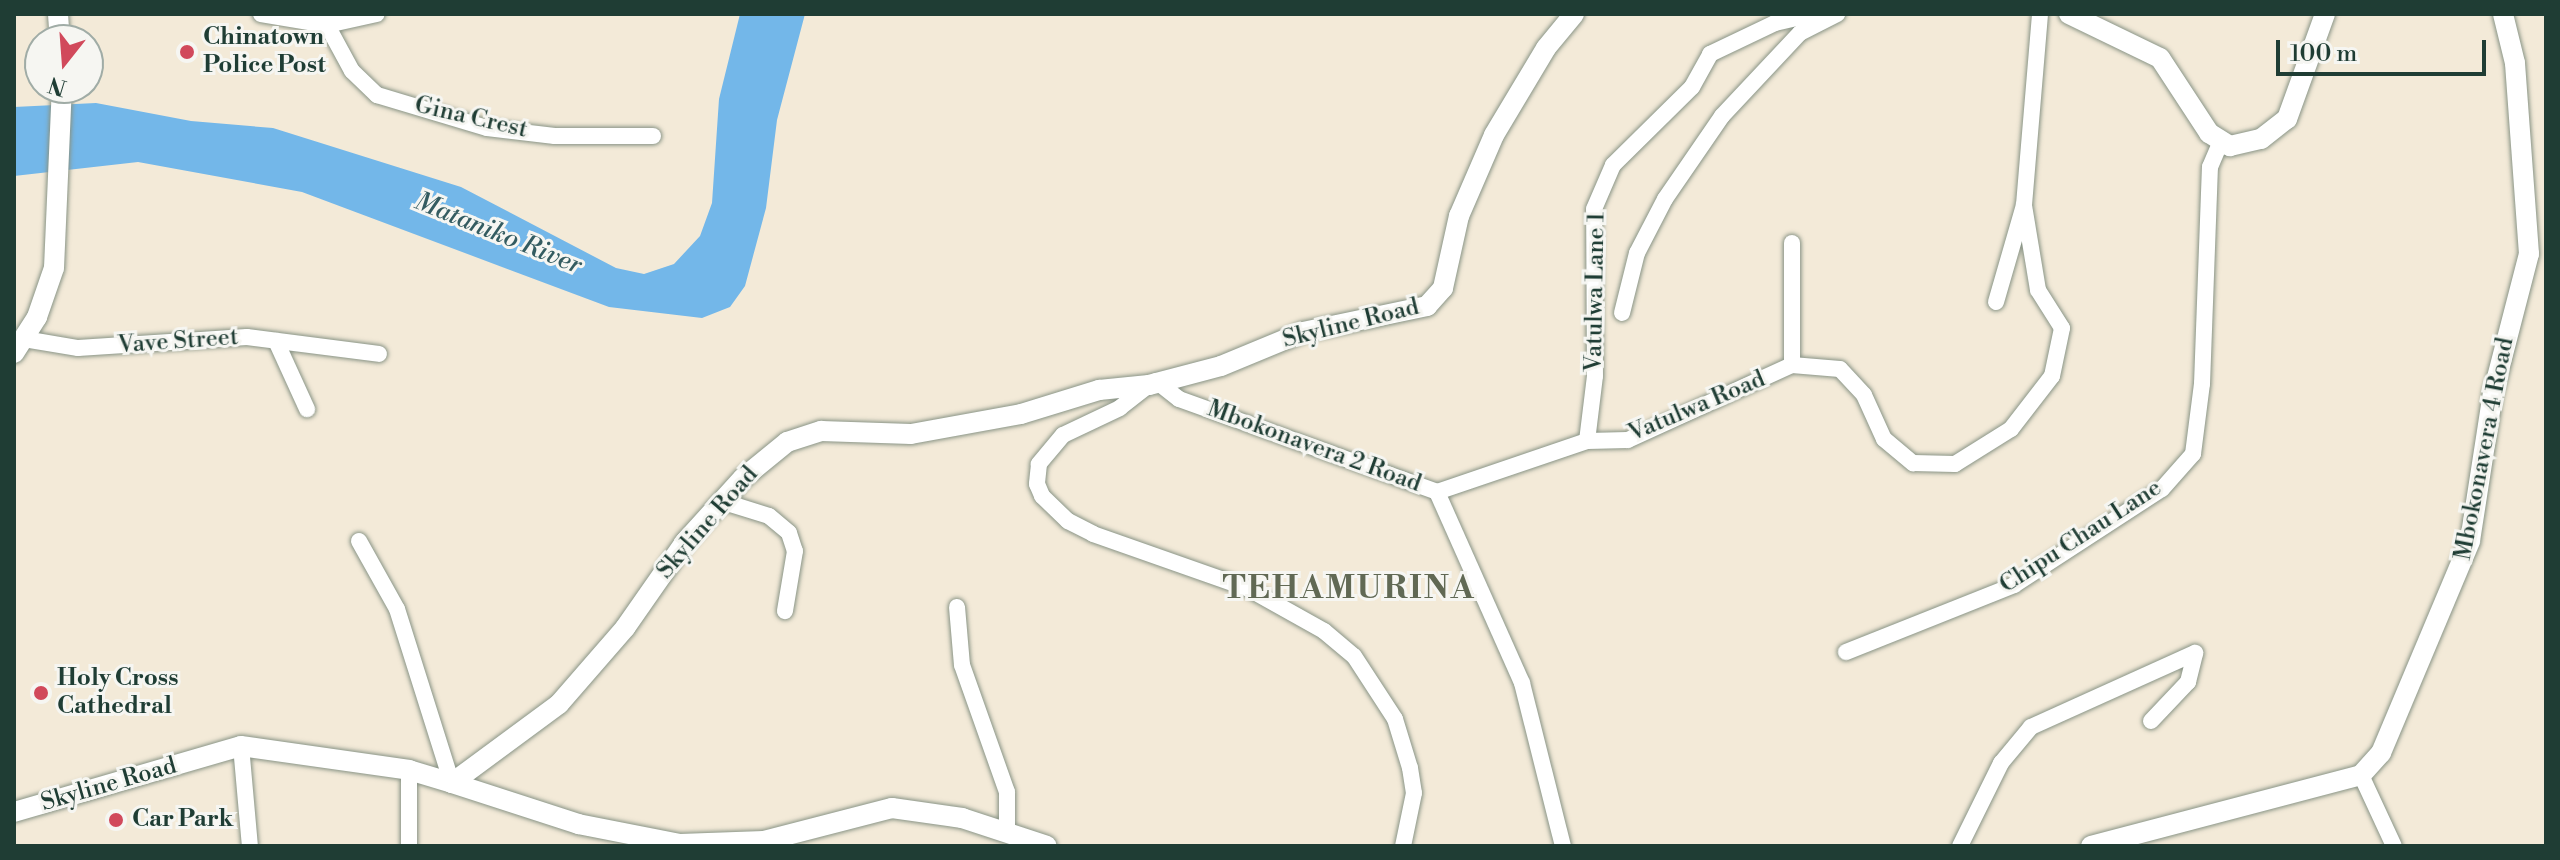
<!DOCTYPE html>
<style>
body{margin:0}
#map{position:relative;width:2560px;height:860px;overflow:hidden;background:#f3ead8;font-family:"Libre Bodoni",serif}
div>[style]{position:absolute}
.water>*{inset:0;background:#73b7e9}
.roads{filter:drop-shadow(0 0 2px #899486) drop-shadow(0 0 2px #899486)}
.minor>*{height:16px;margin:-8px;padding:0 8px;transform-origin:8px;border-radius:8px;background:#fff}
.tertiary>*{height:20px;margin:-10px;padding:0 10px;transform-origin:10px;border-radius:10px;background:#fff}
.dots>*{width:22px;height:22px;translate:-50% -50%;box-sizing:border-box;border:4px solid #f6f6f2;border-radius:50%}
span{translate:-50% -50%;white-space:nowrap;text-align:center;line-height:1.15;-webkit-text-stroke:6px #f6f6f2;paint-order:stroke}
.poi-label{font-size:24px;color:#1f3d34;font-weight:700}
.left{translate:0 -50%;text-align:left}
.street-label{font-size:24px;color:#1f3d34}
.water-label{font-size:26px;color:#345c61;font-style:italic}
.district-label{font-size:32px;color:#616954;font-weight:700;letter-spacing:2px}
.frame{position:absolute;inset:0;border:16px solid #1f3d34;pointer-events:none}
.north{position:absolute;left:24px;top:24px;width:80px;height:80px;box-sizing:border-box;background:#f6f6f2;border:2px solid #a0aca6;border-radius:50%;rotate:197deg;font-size:22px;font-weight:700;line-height:32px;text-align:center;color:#1f3d34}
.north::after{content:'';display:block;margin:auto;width:28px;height:36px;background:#d1495b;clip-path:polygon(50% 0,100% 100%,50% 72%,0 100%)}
.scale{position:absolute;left:2276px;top:40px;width:210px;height:36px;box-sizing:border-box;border:4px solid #1f3d34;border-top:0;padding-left:10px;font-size:24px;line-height:28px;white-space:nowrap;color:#1f3d34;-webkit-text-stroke:6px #f6f6f2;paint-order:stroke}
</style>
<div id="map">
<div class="water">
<i style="clip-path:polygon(740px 14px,805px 14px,777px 120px,766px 208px,745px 286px,730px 307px,702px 318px,609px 307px,302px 192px,138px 162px,14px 176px,14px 107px,96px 103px,191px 121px,273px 128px,461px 187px,616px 268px,644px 274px,674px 264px,700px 236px,712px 203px,719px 99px)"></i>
</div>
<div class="roads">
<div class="minor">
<i style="left:261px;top:14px;width:67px;rotate:9.5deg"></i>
<i style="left:327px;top:25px;width:51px;rotate:-12.4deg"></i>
<i style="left:327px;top:14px;width:11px;rotate:90deg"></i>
<i style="left:327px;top:25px;width:52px;rotate:61.5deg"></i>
<i style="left:352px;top:71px;width:35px;rotate:44deg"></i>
<i style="left:377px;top:95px;width:115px;rotate:16.7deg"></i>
<i style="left:487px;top:128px;width:68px;rotate:6.7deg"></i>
<i style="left:555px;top:136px;width:98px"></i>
<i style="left:1996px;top:302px;width:101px;rotate:-73.9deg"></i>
<i style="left:2024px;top:205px;width:192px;rotate:-85.2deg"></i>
<i style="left:1622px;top:313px;width:62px;rotate:-76deg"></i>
<i style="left:1637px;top:253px;width:61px;rotate:-62.6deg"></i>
<i style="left:1665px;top:199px;width:101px;rotate:-55.5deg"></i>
<i style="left:1722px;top:116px;width:114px;rotate:-46.8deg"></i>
<i style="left:1800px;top:33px;width:42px;rotate:-27.2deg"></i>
<i style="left:24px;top:339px;width:55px;rotate:9.5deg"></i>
<i style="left:78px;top:348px;width:169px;rotate:-3.7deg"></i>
<i style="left:247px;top:337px;width:133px;rotate:7.3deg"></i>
<i style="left:276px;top:341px;width:75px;rotate:65.5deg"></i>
<i style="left:1792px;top:365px;width:48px;rotate:4.8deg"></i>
<i style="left:1840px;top:369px;width:35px;rotate:47deg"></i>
<i style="left:1864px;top:395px;width:48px;rotate:65.6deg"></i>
<i style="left:1884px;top:439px;width:38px;rotate:40deg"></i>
<i style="left:1913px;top:463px;width:42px;rotate:1.4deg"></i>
<i style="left:1955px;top:464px;width:66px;rotate:-32deg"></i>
<i style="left:2011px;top:429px;width:67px;rotate:-52.3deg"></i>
<i style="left:2052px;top:376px;width:49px;rotate:-78.2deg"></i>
<i style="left:2062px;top:328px;width:45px;rotate:-122.3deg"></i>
<i style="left:2038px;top:290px;width:86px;rotate:-99.4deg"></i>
<i style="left:1156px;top:381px;width:29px;rotate:38deg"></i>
<i style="left:1179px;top:399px;width:274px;rotate:19.8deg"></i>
<i style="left:1437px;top:492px;width:209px;rotate:66deg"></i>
<i style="left:1522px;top:683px;width:168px;rotate:75.9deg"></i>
<i style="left:1149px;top:385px;width:37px;rotate:142deg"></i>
<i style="left:1120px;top:408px;width:63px;rotate:154.7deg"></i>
<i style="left:1063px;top:435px;width:38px;rotate:130deg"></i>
<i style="left:1039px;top:464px;width:20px;rotate:96deg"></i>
<i style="left:1037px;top:484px;width:13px;rotate:67deg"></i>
<i style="left:1042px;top:496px;width:36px;rotate:44deg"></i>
<i style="left:1068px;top:521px;width:28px;rotate:27deg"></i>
<i style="left:1093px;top:534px;width:165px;rotate:19.4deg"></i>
<i style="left:1249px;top:589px;width:86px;rotate:29.2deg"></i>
<i style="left:1324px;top:631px;width:39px;rotate:40deg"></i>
<i style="left:1354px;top:656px;width:75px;rotate:56.9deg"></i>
<i style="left:1395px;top:719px;width:51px;rotate:73deg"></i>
<i style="left:1410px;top:768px;width:25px;rotate:81deg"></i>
<i style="left:1414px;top:793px;width:54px;rotate:101.7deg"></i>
<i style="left:1587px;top:441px;width:65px;rotate:-83deg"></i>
<i style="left:1595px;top:376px;width:167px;rotate:-90.3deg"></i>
<i style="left:1594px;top:209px;width:48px;rotate:-66.6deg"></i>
<i style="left:1613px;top:165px;width:111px;rotate:-44.6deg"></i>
<i style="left:1692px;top:87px;width:38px;rotate:-61deg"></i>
<i style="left:1710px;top:54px;width:72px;rotate:-25.5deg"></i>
<i style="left:1775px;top:23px;width:39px;rotate:-13deg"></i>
<i style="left:1437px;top:492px;width:158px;rotate:-18.8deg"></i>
<i style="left:1587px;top:441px;width:41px;rotate:-1.4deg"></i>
<i style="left:1628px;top:440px;width:180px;rotate:-24.6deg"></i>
<i style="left:1792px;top:365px;width:122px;rotate:-90deg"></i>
<i style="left:721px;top:501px;width:50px;rotate:17.4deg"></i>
<i style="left:769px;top:516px;width:26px;rotate:40deg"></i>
<i style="left:789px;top:533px;width:19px;rotate:72deg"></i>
<i style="left:795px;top:551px;width:61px;rotate:99.5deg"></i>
<i style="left:359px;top:541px;width:78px;rotate:60.8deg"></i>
<i style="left:397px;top:609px;width:182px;rotate:72.5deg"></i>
<i style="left:957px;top:607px;width:58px;rotate:85.1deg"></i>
<i style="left:962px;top:665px;width:135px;rotate:70.5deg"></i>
<i style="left:1007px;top:792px;width:39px;rotate:90deg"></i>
<i style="left:1846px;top:652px;width:181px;rotate:-21.7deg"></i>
<i style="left:2014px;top:585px;width:176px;rotate:-33deg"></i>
<i style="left:2162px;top:489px;width:47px;rotate:-48.5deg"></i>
<i style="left:2193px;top:454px;width:71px;rotate:-82.7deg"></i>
<i style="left:2202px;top:384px;width:217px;rotate:-87.9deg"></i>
<i style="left:2210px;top:167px;width:26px;rotate:-67deg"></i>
<i style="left:2151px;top:721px;width:54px;rotate:-46.5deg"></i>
<i style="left:2188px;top:682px;width:30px;rotate:-76deg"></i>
<i style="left:241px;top:746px;width:100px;rotate:84.9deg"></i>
<i style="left:409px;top:770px;width:76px;rotate:90deg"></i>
<i style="left:2361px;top:775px;width:78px;rotate:65.1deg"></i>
<i style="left:1960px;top:846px;width:93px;rotate:-63.7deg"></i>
<i style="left:2001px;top:763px;width:47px;rotate:-50.2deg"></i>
<i style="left:2031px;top:727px;width:180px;rotate:-24.3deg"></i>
</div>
<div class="tertiary">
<i style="left:58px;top:14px;width:26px;rotate:86deg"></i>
<i style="left:2069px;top:14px;width:101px;rotate:25.8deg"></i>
<i style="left:2160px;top:58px;width:90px;rotate:56.8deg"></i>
<i style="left:2209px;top:133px;width:25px;rotate:32deg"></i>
<i style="left:2230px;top:146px;width:32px;rotate:-13deg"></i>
<i style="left:2261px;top:139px;width:33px;rotate:-38deg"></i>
<i style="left:2287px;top:119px;width:112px;rotate:-70.1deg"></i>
<i style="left:14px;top:353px;width:43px;rotate:-57.4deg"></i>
<i style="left:37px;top:317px;width:52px;rotate:-70.9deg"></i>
<i style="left:54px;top:268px;width:180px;rotate:-87.5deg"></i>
<i style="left:452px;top:783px;width:133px;rotate:18deg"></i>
<i style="left:578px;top:824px;width:104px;rotate:11.1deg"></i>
<i style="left:680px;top:844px;width:84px;rotate:-2deg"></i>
<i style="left:764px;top:841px;width:132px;rotate:-14.5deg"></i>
<i style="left:892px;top:808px;width:71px;rotate:8.1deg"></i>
<i style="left:962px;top:818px;width:89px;rotate:18.2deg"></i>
<i style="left:14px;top:812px;width:236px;rotate:-16.2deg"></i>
<i style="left:241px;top:746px;width:170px;rotate:8.1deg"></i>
<i style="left:409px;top:770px;width:45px;rotate:16.8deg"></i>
<i style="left:452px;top:783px;width:133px;rotate:-36.4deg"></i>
<i style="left:559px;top:704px;width:101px;rotate:-49deg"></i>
<i style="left:625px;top:628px;width:105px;rotate:-55.1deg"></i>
<i style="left:685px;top:542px;width:86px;rotate:-47.8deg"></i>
<i style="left:743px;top:478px;width:57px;rotate:-39.3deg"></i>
<i style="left:787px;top:442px;width:36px;rotate:-18deg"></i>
<i style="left:821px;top:431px;width:90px;rotate:1.9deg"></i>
<i style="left:911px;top:434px;width:112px;rotate:-10.3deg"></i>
<i style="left:1021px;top:414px;width:82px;rotate:-17.1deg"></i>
<i style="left:1099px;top:390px;width:50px;rotate:-5.7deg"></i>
<i style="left:1149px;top:385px;width:74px;rotate:-14.8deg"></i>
<i style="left:1221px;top:366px;width:89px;rotate:-22.5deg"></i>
<i style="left:1303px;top:332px;width:127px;rotate:-11.8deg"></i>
<i style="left:1427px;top:306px;width:24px;rotate:-48deg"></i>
<i style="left:1443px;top:288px;width:74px;rotate:-77.5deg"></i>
<i style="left:1459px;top:216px;width:88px;rotate:-66.6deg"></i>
<i style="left:1494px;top:135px;width:101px;rotate:-59.1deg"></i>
<i style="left:1546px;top:48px;width:44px;rotate:-50.5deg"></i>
<i style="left:2091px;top:846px;width:279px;rotate:-14.7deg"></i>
<i style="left:2361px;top:775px;width:30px;rotate:-48deg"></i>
<i style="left:2381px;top:753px;width:230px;rotate:-67.2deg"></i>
<i style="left:2470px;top:541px;width:150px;rotate:-81.2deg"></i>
<i style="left:2493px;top:393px;width:144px;rotate:-75.5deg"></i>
<i style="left:2529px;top:254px;width:192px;rotate:-94.2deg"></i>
<i style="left:2515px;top:63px;width:50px;rotate:-103.8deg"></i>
</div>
</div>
<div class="dots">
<i style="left:187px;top:52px;background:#d1495b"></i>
<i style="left:41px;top:693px;background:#d1495b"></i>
<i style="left:116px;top:820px;background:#d1495b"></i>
</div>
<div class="poi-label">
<span class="left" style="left:203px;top:52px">Chinatown<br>Police Post</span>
<span class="left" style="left:57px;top:693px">Holy Cross<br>Cathedral</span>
<span class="left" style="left:132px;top:820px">Car Park</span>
</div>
<div class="street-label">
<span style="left:471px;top:118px;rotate:13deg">Gina Crest</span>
<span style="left:1596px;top:292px;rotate:-89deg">Vatulwa Lane 1</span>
<span style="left:1351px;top:324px;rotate:-14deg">Skyline Road</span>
<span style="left:178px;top:342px;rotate:-4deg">Vave Street</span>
<span style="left:1697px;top:407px;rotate:-23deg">Vatulwa Road</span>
<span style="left:1314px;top:447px;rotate:20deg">Mbokonavera 2 Road</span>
<span style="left:2485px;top:449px;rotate:-79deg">Mbokonavera 4 Road</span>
<span style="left:708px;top:523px;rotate:-49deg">Skyline Road</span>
<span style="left:2081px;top:537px;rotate:-33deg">Chipu Chau Lane</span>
<span style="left:109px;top:785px;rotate:-16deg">Skyline Road</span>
</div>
<div class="water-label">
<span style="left:498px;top:234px;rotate:22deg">Mataniko River</span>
</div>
<div class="district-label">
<span style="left:1349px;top:588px">TEHAMURINA</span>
</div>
<div class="frame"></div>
<div class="north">N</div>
<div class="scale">100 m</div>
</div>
